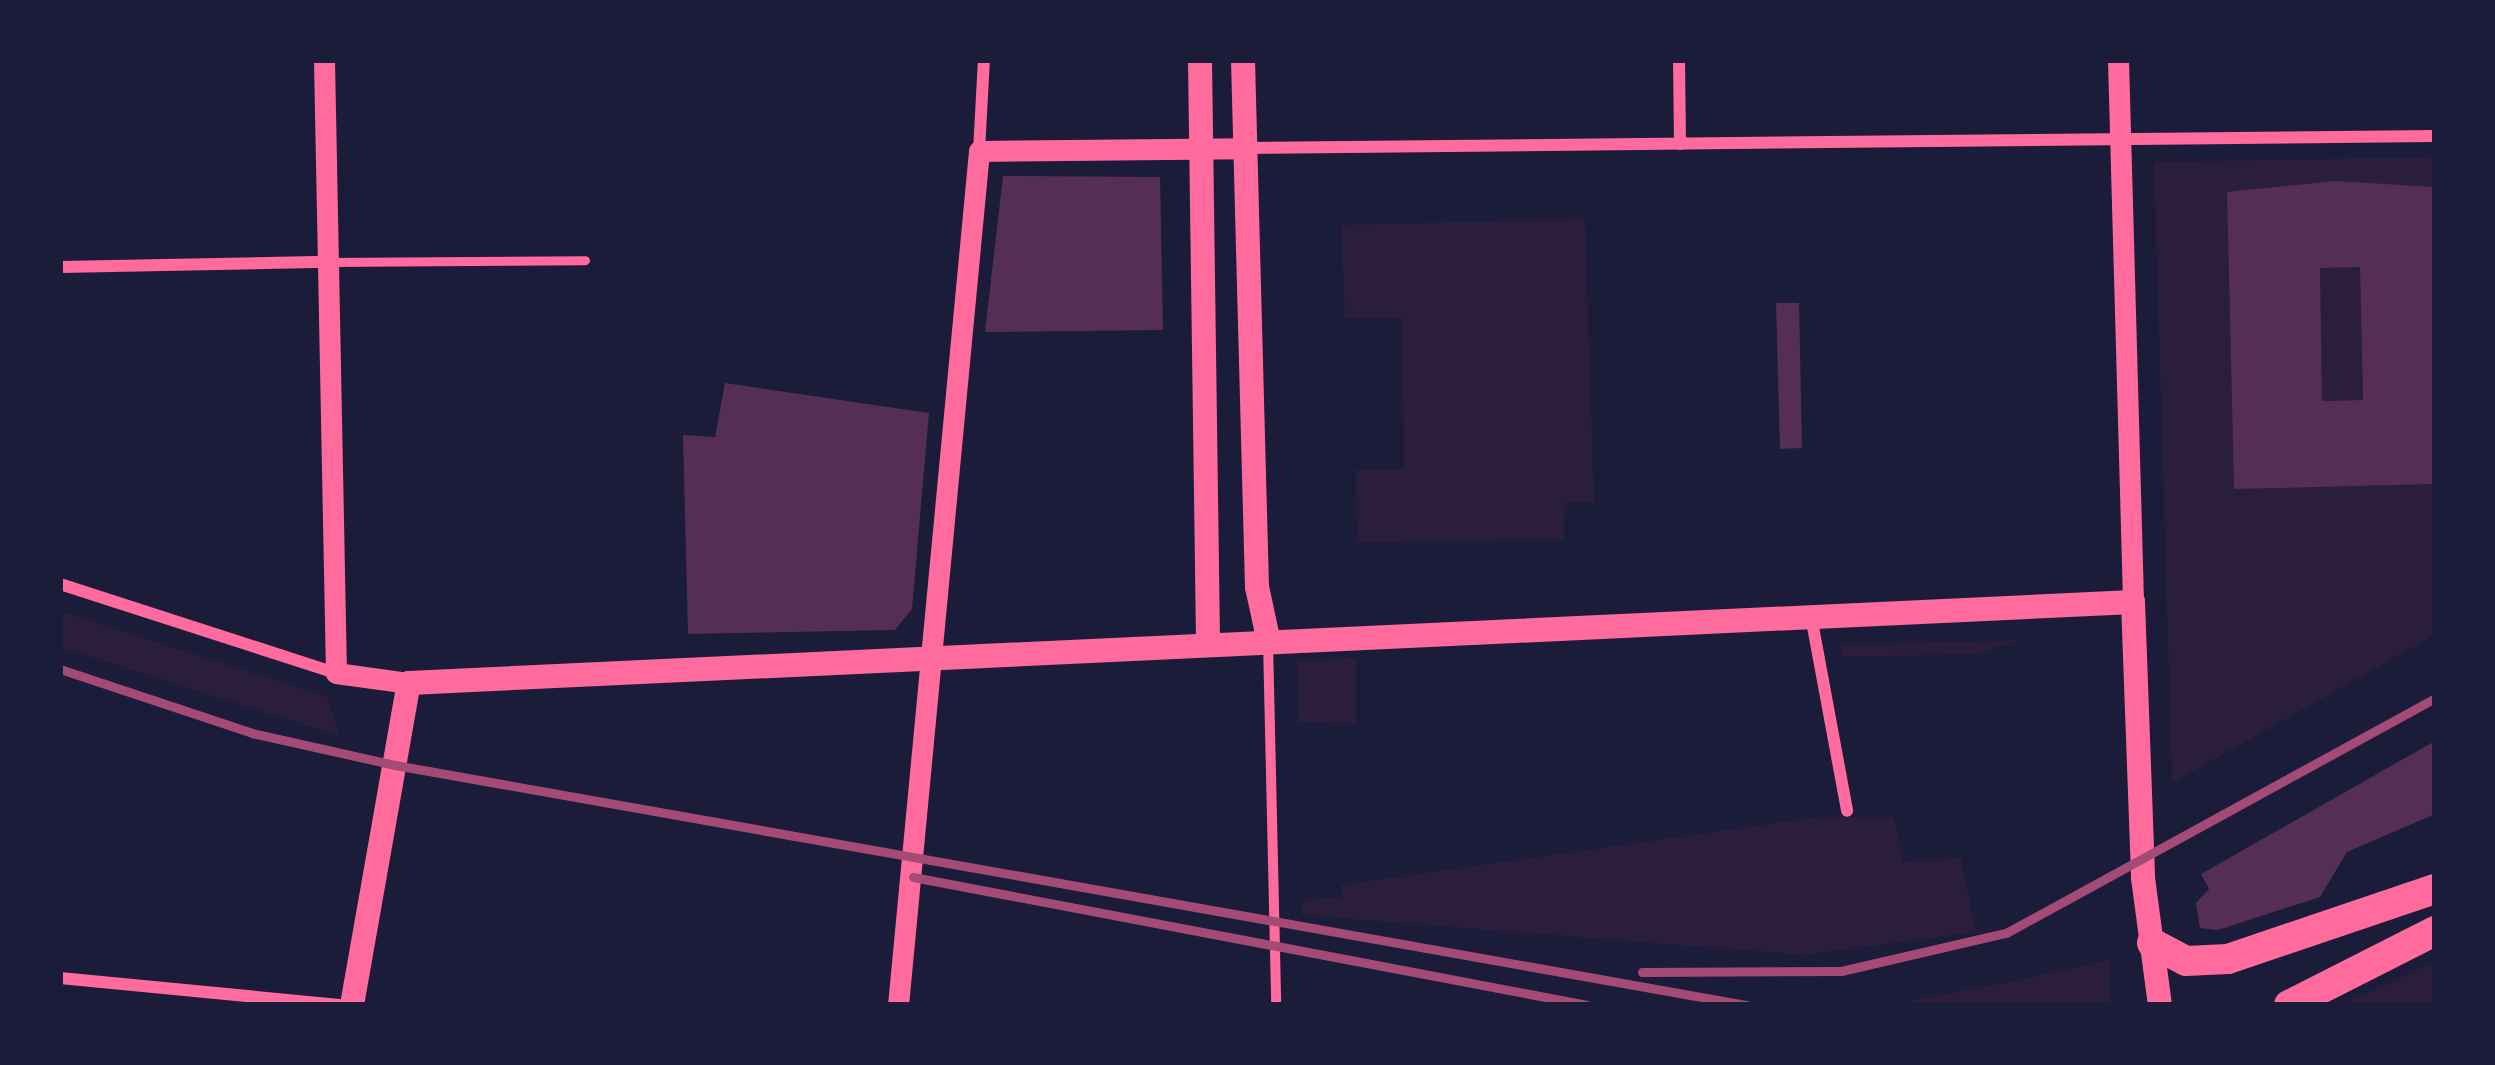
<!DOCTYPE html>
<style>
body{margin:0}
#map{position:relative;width:2495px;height:1065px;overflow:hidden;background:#1b1b3a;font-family:Manrope,sans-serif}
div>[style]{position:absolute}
.green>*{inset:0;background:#2a1e3b}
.building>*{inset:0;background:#542f53}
.service>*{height:9px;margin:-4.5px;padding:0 4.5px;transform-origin:4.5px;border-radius:4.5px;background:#ff6b9d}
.pedestrian>*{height:10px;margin:-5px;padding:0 5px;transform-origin:5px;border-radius:5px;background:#ff6b9d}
.minor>*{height:12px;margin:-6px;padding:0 6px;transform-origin:6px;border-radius:6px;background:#ff6b9d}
.tertiary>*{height:21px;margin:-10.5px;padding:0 10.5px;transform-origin:10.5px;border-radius:10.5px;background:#ff6b9d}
.secondary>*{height:24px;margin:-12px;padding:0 12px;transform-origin:12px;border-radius:12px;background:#ff6b9d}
.primary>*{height:30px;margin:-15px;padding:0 15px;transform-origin:15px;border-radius:15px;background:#ff6b9d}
.rail>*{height:9px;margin:-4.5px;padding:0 4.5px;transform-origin:4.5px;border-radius:4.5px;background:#a44b75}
span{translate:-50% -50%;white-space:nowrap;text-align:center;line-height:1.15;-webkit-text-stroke:12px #1b1b3a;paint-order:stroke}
.frame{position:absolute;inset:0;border:63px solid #1b1b3a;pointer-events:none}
</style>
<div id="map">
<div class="green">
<i style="clip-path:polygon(2435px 157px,2435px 187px,2336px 181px,2227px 193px,2234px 488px,2435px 484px,2435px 635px,2172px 783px,2154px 162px)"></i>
<i style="clip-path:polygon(1585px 219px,1594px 502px,1565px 502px,1564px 540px,1357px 542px,1356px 470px,1404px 469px,1402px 318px,1345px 318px,1341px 225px)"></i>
<i style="clip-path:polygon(2360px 267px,2363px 400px,2322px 401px,2320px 268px)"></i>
<i style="clip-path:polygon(60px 611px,328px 697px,339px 736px,60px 647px)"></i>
<i style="clip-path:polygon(2019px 640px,1977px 654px,1843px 657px,1839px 645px)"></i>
<i style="clip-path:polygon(1356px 658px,1356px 724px,1299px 722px,1298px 661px)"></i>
<i style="clip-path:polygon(1818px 817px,1894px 817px,1903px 862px,1961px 858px,1976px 932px,1804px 955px,1301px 915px,1303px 900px,1342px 897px,1341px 885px)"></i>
<i style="clip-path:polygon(2110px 960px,2109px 1005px,1890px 1005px,2009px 982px)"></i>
<i style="clip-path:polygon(2435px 961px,2435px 1005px,2342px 1005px)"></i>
</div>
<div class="building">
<i style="clip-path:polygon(1003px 176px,1160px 177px,1163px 330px,985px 332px)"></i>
<i style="clip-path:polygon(evenodd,2336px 181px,2435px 187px,2435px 484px,2234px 489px,2227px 192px,2336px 181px,2360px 267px,2363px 400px,2322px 401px,2320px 268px,2360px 267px)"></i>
<i style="clip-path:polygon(1776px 303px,1799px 303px,1802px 448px,1780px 449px)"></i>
<i style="clip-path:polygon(725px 383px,929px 413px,912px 609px,895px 630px,688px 634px,683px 435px,715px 437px)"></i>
<i style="clip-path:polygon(2435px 741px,2435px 814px,2347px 852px,2320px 897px,2218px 930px,2200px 928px,2196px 903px,2209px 889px,2201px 874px)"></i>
</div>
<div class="service">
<i style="left:328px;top:262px;width:257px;rotate:-0.4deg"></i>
</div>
<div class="pedestrian">
<i style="left:1268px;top:642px;width:363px;rotate:88.7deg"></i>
</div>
<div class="minor">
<i style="left:1679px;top:60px;width:84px;rotate:89.3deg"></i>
<i style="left:1246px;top:148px;width:1189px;rotate:-0.58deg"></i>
<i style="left:979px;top:151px;width:91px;rotate:-86.9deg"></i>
<i style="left:60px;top:267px;width:268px;rotate:-1.1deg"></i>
<i style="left:60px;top:584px;width:290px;rotate:17.9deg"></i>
<i style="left:1811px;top:616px;width:198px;rotate:79.5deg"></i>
<i style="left:60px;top:978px;width:283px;rotate:5.5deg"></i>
</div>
<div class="tertiary">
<i style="left:324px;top:60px;width:613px;rotate:88.88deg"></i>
<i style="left:336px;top:673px;width:74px;rotate:7.8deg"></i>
<i style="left:2118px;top:60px;width:542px;rotate:88.41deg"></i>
<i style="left:898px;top:1005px;width:858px;rotate:-84.58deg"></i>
<i style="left:979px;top:151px;width:265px;rotate:-0.6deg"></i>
</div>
<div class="secondary">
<i style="left:1200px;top:60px;width:580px;rotate:89.21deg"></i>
<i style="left:1243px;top:60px;width:527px;rotate:88.48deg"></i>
<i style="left:1257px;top:587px;width:52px;rotate:77.8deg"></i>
<i style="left:352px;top:1005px;width:327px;rotate:-80deg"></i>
<i style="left:409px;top:683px;width:1726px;rotate:-2.69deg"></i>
<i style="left:2133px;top:602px;width:276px;rotate:87.9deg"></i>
<i style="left:2143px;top:878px;width:128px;rotate:82.4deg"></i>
</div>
<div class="primary">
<i style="left:2152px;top:943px;width:38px;rotate:28deg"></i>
<i style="left:2186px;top:961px;width:42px;rotate:-2.7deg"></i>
<i style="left:2228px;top:959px;width:219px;rotate:-18.7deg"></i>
<i style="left:2289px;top:1005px;width:164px;rotate:-26.9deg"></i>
</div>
<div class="rail">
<i style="left:60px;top:669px;width:202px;rotate:18.4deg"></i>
<i style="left:252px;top:733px;width:147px;rotate:12.6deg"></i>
<i style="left:395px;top:765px;width:1373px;rotate:10.07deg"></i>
<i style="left:913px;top:877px;width:686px;rotate:10.75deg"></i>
<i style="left:1642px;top:972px;width:199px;rotate:-0.3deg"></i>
<i style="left:1841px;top:971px;width:169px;rotate:-13deg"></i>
<i style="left:2006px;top:933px;width:489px;rotate:-28.7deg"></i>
</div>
<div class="frame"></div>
</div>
